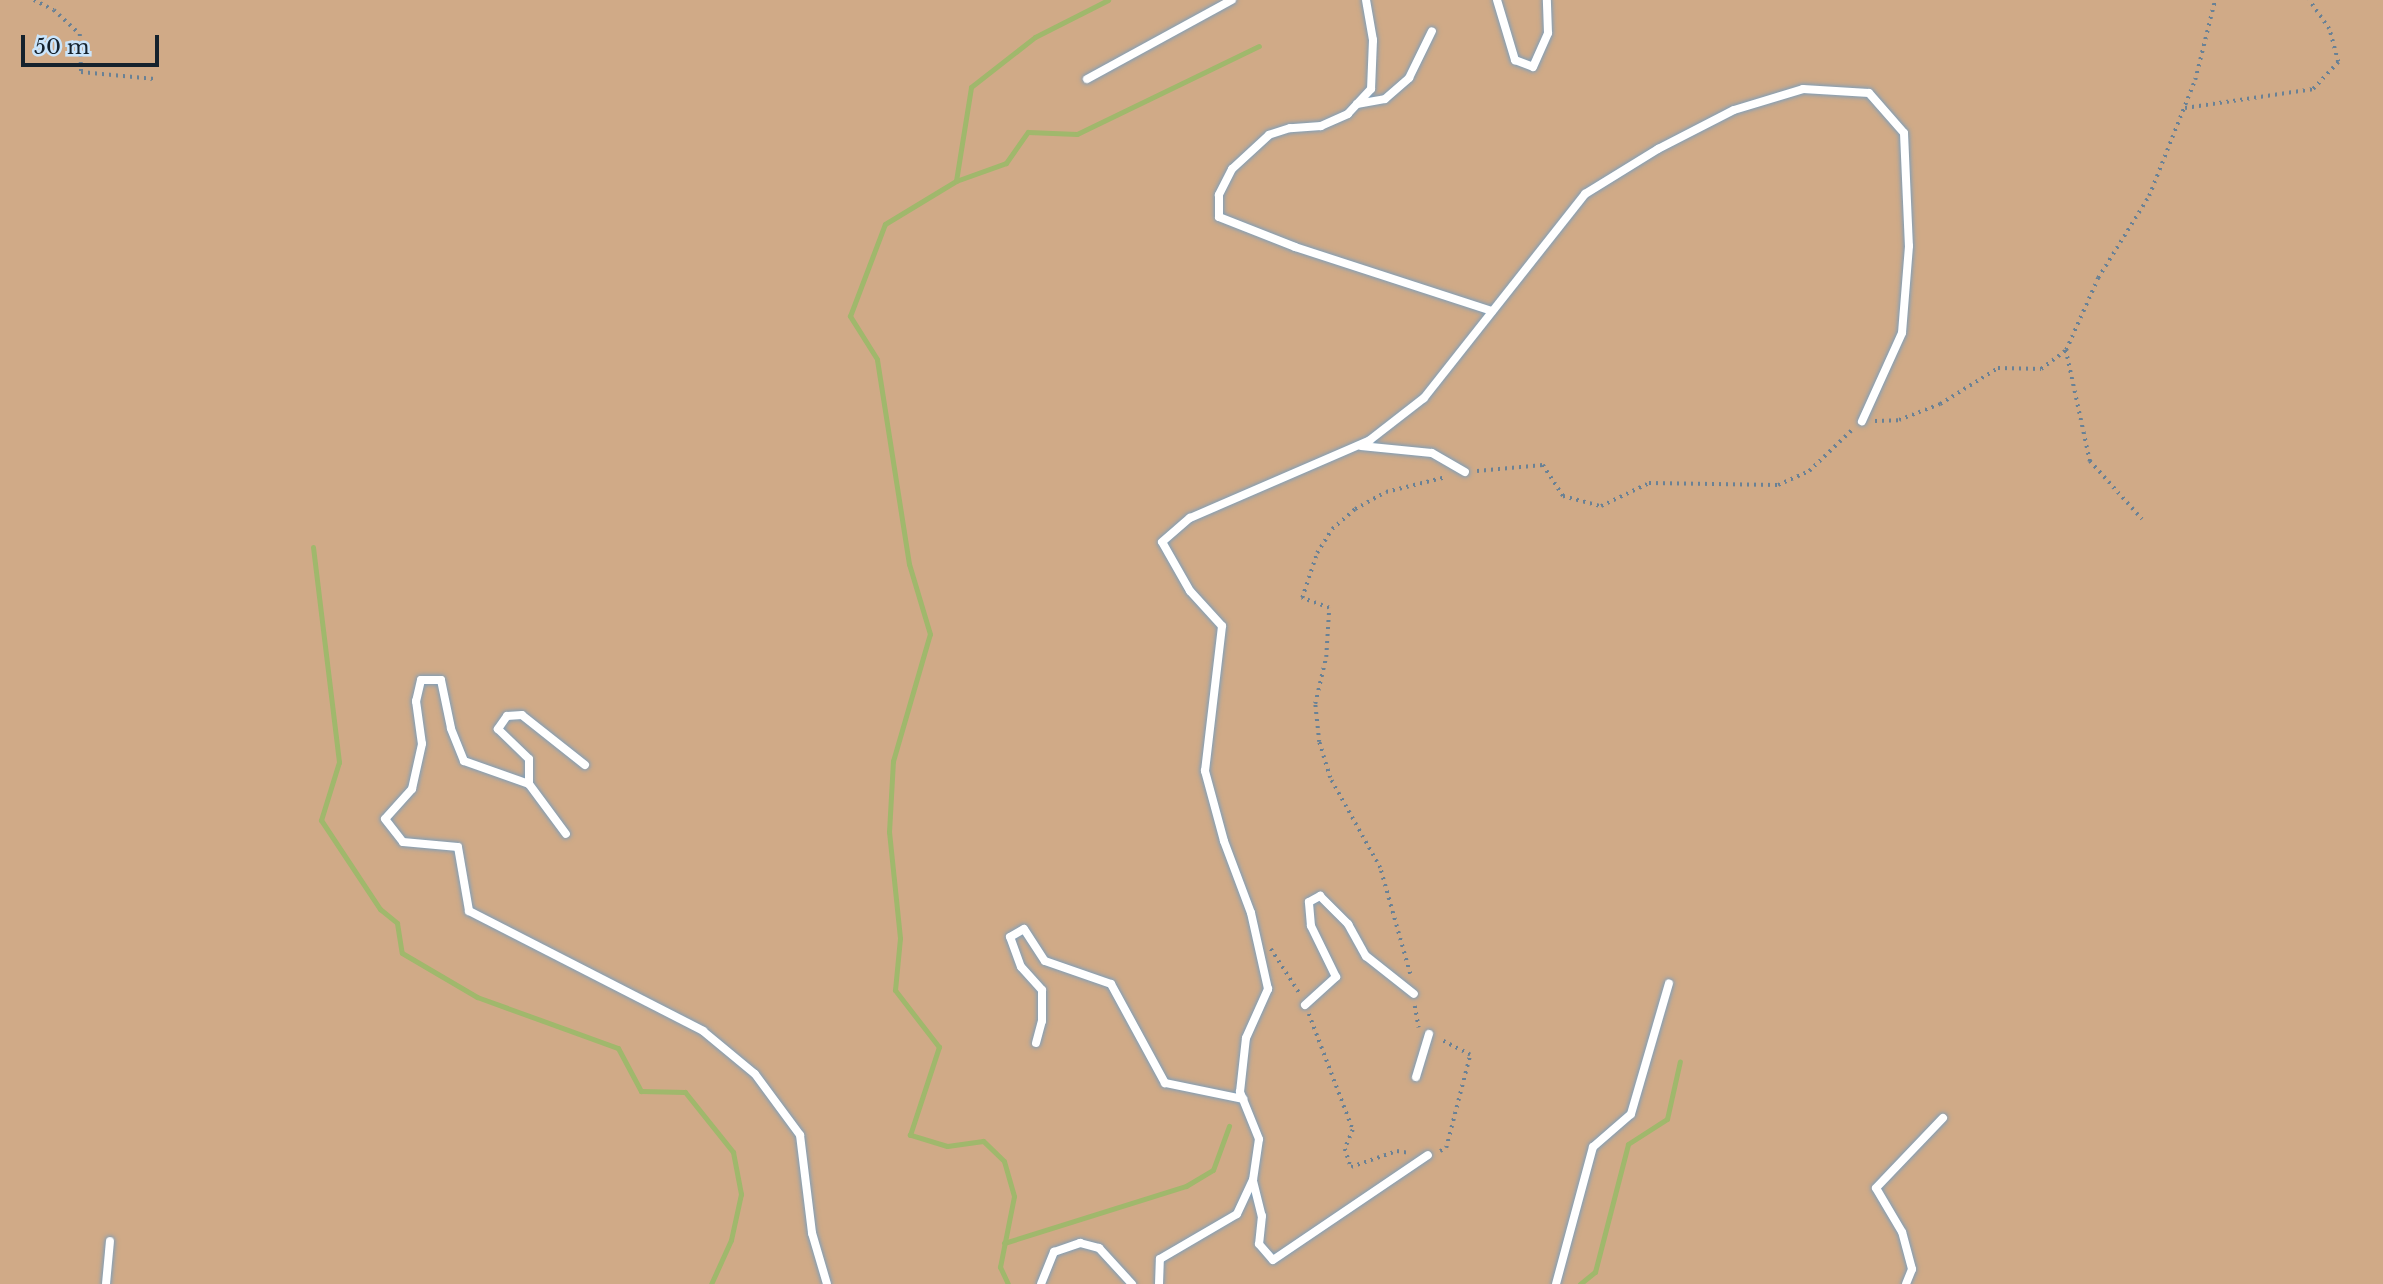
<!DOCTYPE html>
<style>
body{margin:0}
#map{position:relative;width:2383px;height:1284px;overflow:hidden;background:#b7d9f5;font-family:"Libre Baskerville",serif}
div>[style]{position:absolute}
.green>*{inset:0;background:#d0aa87}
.stream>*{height:5px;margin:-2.5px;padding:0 2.5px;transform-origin:2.5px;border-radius:2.5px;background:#a0b86c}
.path>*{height:3.5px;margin-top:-1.75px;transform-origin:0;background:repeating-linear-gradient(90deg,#698195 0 2px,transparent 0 7px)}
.roads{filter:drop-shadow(0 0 2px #7e9eb9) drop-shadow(0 0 2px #7e9eb9)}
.lane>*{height:8px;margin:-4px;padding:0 4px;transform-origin:4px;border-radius:4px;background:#fff}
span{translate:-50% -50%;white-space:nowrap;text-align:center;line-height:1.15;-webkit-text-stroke:7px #cae5fc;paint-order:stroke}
.scale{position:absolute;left:21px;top:35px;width:138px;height:32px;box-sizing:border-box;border:4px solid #15222d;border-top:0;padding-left:9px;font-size:21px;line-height:24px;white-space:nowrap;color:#15222d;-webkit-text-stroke:5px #cae5fc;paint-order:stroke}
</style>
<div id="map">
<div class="green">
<i style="clip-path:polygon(0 0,2383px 0,2383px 1284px,0 1284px)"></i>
</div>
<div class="stream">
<i style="left:956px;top:181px;width:53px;rotate:-19.8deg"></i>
<i style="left:1006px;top:163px;width:38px;rotate:-55deg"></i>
<i style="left:1028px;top:132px;width:49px;rotate:2.3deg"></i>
<i style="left:1077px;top:134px;width:202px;rotate:-25.8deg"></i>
<i style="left:313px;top:547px;width:217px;rotate:83.1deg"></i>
<i style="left:339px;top:762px;width:61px;rotate:107.2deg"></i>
<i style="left:321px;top:820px;width:107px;rotate:56.5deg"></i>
<i style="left:380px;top:909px;width:22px;rotate:39deg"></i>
<i style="left:397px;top:923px;width:30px;rotate:81deg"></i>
<i style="left:402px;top:953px;width:87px;rotate:30.4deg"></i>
<i style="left:477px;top:997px;width:150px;rotate:19.9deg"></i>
<i style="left:618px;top:1048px;width:49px;rotate:61.9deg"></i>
<i style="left:641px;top:1091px;width:44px;rotate:1.3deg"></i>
<i style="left:685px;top:1092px;width:77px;rotate:51.3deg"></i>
<i style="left:733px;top:1152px;width:43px;rotate:79.2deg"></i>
<i style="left:741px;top:1194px;width:47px;rotate:102.3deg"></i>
<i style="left:731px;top:1240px;width:48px;rotate:114.4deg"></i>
<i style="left:1004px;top:1243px;width:191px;rotate:-17.4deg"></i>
<i style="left:1186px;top:1186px;width:31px;rotate:-31deg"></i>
<i style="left:1213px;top:1170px;width:47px;rotate:-70deg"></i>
<i style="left:1008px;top:1284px;width:19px;rotate:-115deg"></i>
<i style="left:1000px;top:1267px;width:72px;rotate:-78.8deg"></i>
<i style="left:1014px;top:1196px;width:36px;rotate:-106deg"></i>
<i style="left:1004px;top:1161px;width:29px;rotate:-136deg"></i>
<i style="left:983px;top:1141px;width:36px;rotate:172deg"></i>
<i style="left:947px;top:1146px;width:39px;rotate:-163deg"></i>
<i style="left:910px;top:1135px;width:93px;rotate:-71.8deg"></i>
<i style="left:939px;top:1047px;width:72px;rotate:-127.7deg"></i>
<i style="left:895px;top:990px;width:52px;rotate:-84.5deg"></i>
<i style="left:900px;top:938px;width:107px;rotate:-95.9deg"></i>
<i style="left:889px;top:832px;width:71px;rotate:-86.8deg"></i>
<i style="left:893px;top:761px;width:132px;rotate:-73.8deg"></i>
<i style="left:930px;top:634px;width:73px;rotate:-106.7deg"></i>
<i style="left:909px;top:564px;width:207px;rotate:-98.9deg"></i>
<i style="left:877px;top:359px;width:51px;rotate:-122.1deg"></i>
<i style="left:850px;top:316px;width:98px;rotate:-69.2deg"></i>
<i style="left:885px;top:224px;width:83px;rotate:-31.2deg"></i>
<i style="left:956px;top:181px;width:95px;rotate:-80.9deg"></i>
<i style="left:971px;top:87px;width:81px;rotate:-38deg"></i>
<i style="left:1035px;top:37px;width:82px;rotate:-26.9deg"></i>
<i style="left:1580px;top:1284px;width:19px;rotate:-39deg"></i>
<i style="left:1595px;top:1272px;width:132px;rotate:-75.5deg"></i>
<i style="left:1628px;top:1144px;width:46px;rotate:-32.7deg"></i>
<i style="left:1667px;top:1119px;width:59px;rotate:-77.4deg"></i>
</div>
<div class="path">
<i style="left:34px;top:0;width:22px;rotate:27deg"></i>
<i style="left:54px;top:10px;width:35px;rotate:43deg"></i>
<i style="left:80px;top:34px;width:38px;rotate:88deg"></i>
<i style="left:81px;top:72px;width:74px;rotate:5.4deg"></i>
<i style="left:2185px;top:108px;width:129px;rotate:-8.4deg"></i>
<i style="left:2313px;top:89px;width:37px;rotate:-47deg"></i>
<i style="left:2338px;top:62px;width:34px;rotate:-105deg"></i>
<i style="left:2329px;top:29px;width:35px;rotate:-125deg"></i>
<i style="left:2066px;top:350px;width:114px;rotate:77.8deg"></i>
<i style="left:2090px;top:461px;width:78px;rotate:48.1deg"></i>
<i style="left:1875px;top:421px;width:24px;rotate:-2deg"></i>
<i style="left:1899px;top:420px;width:44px;rotate:-21.3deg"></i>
<i style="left:1940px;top:404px;width:68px;rotate:-31.8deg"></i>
<i style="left:1998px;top:368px;width:43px;rotate:1.3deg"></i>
<i style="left:2041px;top:369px;width:31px;rotate:-37deg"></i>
<i style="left:2066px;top:350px;width:79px;rotate:-66deg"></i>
<i style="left:2098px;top:278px;width:97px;rotate:-58.1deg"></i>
<i style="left:2149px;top:196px;width:125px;rotate:-68.4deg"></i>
<i style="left:2195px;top:80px;width:82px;rotate:-76deg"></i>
<i style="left:1477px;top:471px;width:66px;rotate:-5.2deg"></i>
<i style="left:1543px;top:465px;width:37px;rotate:57deg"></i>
<i style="left:1563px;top:496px;width:39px;rotate:15deg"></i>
<i style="left:1601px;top:506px;width:53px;rotate:-25.6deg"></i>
<i style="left:1649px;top:483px;width:129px;rotate:0.9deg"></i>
<i style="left:1778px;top:485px;width:34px;rotate:-24deg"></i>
<i style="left:1809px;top:471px;width:61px;rotate:-43.7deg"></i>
<i style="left:1271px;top:949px;width:54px;rotate:57.2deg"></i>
<i style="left:1410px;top:974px;width:110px;rotate:-105.8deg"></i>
<i style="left:1380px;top:868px;width:103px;rotate:-119.1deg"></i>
<i style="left:1330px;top:778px;width:38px;rotate:-107deg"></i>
<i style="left:1319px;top:742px;width:38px;rotate:-96deg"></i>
<i style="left:1315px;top:704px;width:48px;rotate:-76.8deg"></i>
<i style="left:1326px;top:657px;width:49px;rotate:-86.5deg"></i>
<i style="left:1329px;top:608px;width:29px;rotate:-160deg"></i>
<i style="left:1302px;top:598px;width:47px;rotate:-71.6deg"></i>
<i style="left:1317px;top:553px;width:28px;rotate:-58deg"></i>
<i style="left:1332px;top:529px;width:30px;rotate:-41deg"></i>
<i style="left:1355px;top:509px;width:35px;rotate:-29deg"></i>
<i style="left:1386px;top:492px;width:62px;rotate:-14deg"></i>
<i style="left:1415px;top:1006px;width:22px;rotate:80deg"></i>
<i style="left:1309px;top:1014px;width:124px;rotate:69.2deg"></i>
<i style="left:1353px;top:1130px;width:21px;rotate:113deg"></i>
<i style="left:1345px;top:1149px;width:19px;rotate:72deg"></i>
<i style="left:1351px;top:1167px;width:49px;rotate:-19.2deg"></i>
<i style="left:1397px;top:1151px;width:12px;rotate:9deg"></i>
<i style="left:1440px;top:1151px;width:7px;rotate:-27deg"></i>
<i style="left:1446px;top:1148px;width:96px;rotate:-75.5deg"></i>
<i style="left:1470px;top:1055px;width:33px;rotate:-153deg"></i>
</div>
<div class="roads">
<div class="lane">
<i style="left:1366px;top:0;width:41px;rotate:80.1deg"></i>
<i style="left:1373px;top:40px;width:49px;rotate:92.3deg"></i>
<i style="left:1371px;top:89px;width:34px;rotate:133deg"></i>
<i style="left:1348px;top:114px;width:30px;rotate:156deg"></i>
<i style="left:1321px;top:126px;width:31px;rotate:176deg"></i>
<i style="left:1290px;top:128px;width:22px;rotate:162deg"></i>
<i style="left:1269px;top:135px;width:50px;rotate:137.4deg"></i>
<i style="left:1232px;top:169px;width:29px;rotate:117deg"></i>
<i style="left:1219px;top:195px;width:22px;rotate:90deg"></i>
<i style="left:1219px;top:217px;width:82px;rotate:21.5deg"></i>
<i style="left:1295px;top:247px;width:207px;rotate:18deg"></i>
<i style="left:1497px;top:0;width:63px;rotate:73.3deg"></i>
<i style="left:1515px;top:60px;width:19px;rotate:21deg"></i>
<i style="left:1533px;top:67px;width:37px;rotate:-66deg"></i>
<i style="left:1548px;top:33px;width:33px;rotate:-92deg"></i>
<i style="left:1087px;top:79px;width:165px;rotate:-28.6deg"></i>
<i style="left:1357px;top:104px;width:28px;rotate:-10deg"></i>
<i style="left:1385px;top:99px;width:32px;rotate:-41deg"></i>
<i style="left:1409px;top:78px;width:52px;rotate:-63.9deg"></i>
<i style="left:1361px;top:446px;width:71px;rotate:5.6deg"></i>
<i style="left:1432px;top:453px;width:38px;rotate:30deg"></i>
<i style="left:585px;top:765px;width:80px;rotate:-141.6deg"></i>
<i style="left:522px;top:715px;width:15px;rotate:176deg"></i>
<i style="left:507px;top:716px;width:16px;rotate:125deg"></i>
<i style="left:498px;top:729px;width:43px;rotate:44.1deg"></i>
<i style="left:529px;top:759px;width:25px;rotate:90deg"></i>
<i style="left:529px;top:784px;width:69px;rotate:-160.5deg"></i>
<i style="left:464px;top:761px;width:35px;rotate:-112deg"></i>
<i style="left:451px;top:728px;width:49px;rotate:-101.8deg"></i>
<i style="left:441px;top:680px;width:20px;rotate:180deg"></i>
<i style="left:421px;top:680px;width:22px;rotate:103deg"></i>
<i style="left:416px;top:701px;width:43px;rotate:82.1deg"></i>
<i style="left:422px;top:744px;width:46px;rotate:102.5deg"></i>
<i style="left:412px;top:789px;width:40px;rotate:132deg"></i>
<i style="left:385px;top:819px;width:29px;rotate:52deg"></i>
<i style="left:403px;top:842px;width:55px;rotate:5.2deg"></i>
<i style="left:458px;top:847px;width:65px;rotate:80.2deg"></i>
<i style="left:469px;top:911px;width:263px;rotate:27.1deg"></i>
<i style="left:703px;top:1031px;width:67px;rotate:39.6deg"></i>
<i style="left:755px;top:1074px;width:76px;rotate:53.6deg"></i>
<i style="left:800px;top:1135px;width:99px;rotate:83deg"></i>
<i style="left:812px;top:1233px;width:53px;rotate:73.6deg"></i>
<i style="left:529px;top:784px;width:62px;rotate:53.5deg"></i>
<i style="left:1305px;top:1005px;width:42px;rotate:-42.1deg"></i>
<i style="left:1336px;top:977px;width:57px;rotate:-116.1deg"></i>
<i style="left:1311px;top:926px;width:24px;rotate:-95deg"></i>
<i style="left:1309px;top:902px;width:13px;rotate:-29deg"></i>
<i style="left:1320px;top:896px;width:40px;rotate:45deg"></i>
<i style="left:1348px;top:924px;width:37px;rotate:61deg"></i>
<i style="left:1366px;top:956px;width:61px;rotate:38.4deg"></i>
<i style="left:1036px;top:1043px;width:23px;rotate:-75deg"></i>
<i style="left:1042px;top:1021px;width:31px;rotate:-90deg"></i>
<i style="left:1042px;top:990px;width:31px;rotate:-132deg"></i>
<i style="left:1021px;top:967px;width:32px;rotate:-110deg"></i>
<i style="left:1010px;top:937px;width:16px;rotate:-30deg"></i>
<i style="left:1024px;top:929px;width:38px;rotate:57deg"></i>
<i style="left:1045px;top:961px;width:70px;rotate:19.2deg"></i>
<i style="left:1111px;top:984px;width:113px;rotate:61.4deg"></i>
<i style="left:1165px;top:1083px;width:80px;rotate:11.6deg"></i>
<i style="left:1416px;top:1077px;width:45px;rotate:-73.2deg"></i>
<i style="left:1253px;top:1181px;width:36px;rotate:76deg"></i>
<i style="left:1262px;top:1216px;width:28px;rotate:96deg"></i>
<i style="left:1259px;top:1244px;width:21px;rotate:49deg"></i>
<i style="left:1273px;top:1260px;width:187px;rotate:-34.1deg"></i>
<i style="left:106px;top:1284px;width:43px;rotate:-84.7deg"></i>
<i style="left:1041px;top:1284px;width:35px;rotate:-68deg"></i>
<i style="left:1054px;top:1252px;width:28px;rotate:-19deg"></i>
<i style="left:1080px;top:1243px;width:20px;rotate:15deg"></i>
<i style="left:1099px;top:1248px;width:49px;rotate:47.5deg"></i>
<i style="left:1159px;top:1284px;width:25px;rotate:-88deg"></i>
<i style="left:1160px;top:1259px;width:89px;rotate:-30.3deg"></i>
<i style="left:1237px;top:1214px;width:38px;rotate:-65deg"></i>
<i style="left:1253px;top:1180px;width:41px;rotate:-81.7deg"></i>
<i style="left:1259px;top:1139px;width:51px;rotate:-112deg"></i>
<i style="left:1240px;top:1092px;width:54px;rotate:-83.7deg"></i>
<i style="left:1246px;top:1038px;width:54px;rotate:-65.8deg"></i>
<i style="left:1268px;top:989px;width:78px;rotate:-102.6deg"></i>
<i style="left:1251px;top:913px;width:77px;rotate:-110.6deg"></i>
<i style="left:1224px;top:841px;width:73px;rotate:-105.2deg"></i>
<i style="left:1205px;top:771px;width:146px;rotate:-83.3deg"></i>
<i style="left:1222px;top:626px;width:47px;rotate:-132.4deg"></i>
<i style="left:1190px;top:591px;width:56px;rotate:-119.7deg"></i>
<i style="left:1162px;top:542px;width:37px;rotate:-41deg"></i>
<i style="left:1190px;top:518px;width:196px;rotate:-23.4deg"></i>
<i style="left:1370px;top:440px;width:68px;rotate:-37.9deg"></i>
<i style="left:1424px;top:398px;width:260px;rotate:-51.7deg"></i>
<i style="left:1585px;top:194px;width:86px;rotate:-31.7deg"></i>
<i style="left:1658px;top:149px;width:85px;rotate:-27.2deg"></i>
<i style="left:1734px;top:110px;width:72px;rotate:-16.9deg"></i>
<i style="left:1803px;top:89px;width:66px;rotate:3.5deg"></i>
<i style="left:1869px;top:93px;width:53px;rotate:48.8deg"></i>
<i style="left:1904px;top:133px;width:113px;rotate:87.5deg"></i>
<i style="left:1909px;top:246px;width:87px;rotate:94.6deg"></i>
<i style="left:1902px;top:333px;width:97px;rotate:114.4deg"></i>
<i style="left:1556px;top:1284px;width:142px;rotate:-74.9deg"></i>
<i style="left:1593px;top:1147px;width:50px;rotate:-41deg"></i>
<i style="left:1631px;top:1114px;width:136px;rotate:-73.8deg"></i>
<i style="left:1906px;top:1284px;width:16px;rotate:-68deg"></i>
<i style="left:1912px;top:1269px;width:38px;rotate:-105deg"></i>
<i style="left:1902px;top:1232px;width:51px;rotate:-120.6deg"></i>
<i style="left:1876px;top:1188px;width:97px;rotate:-46.3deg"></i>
</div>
</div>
<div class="scale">50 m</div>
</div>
